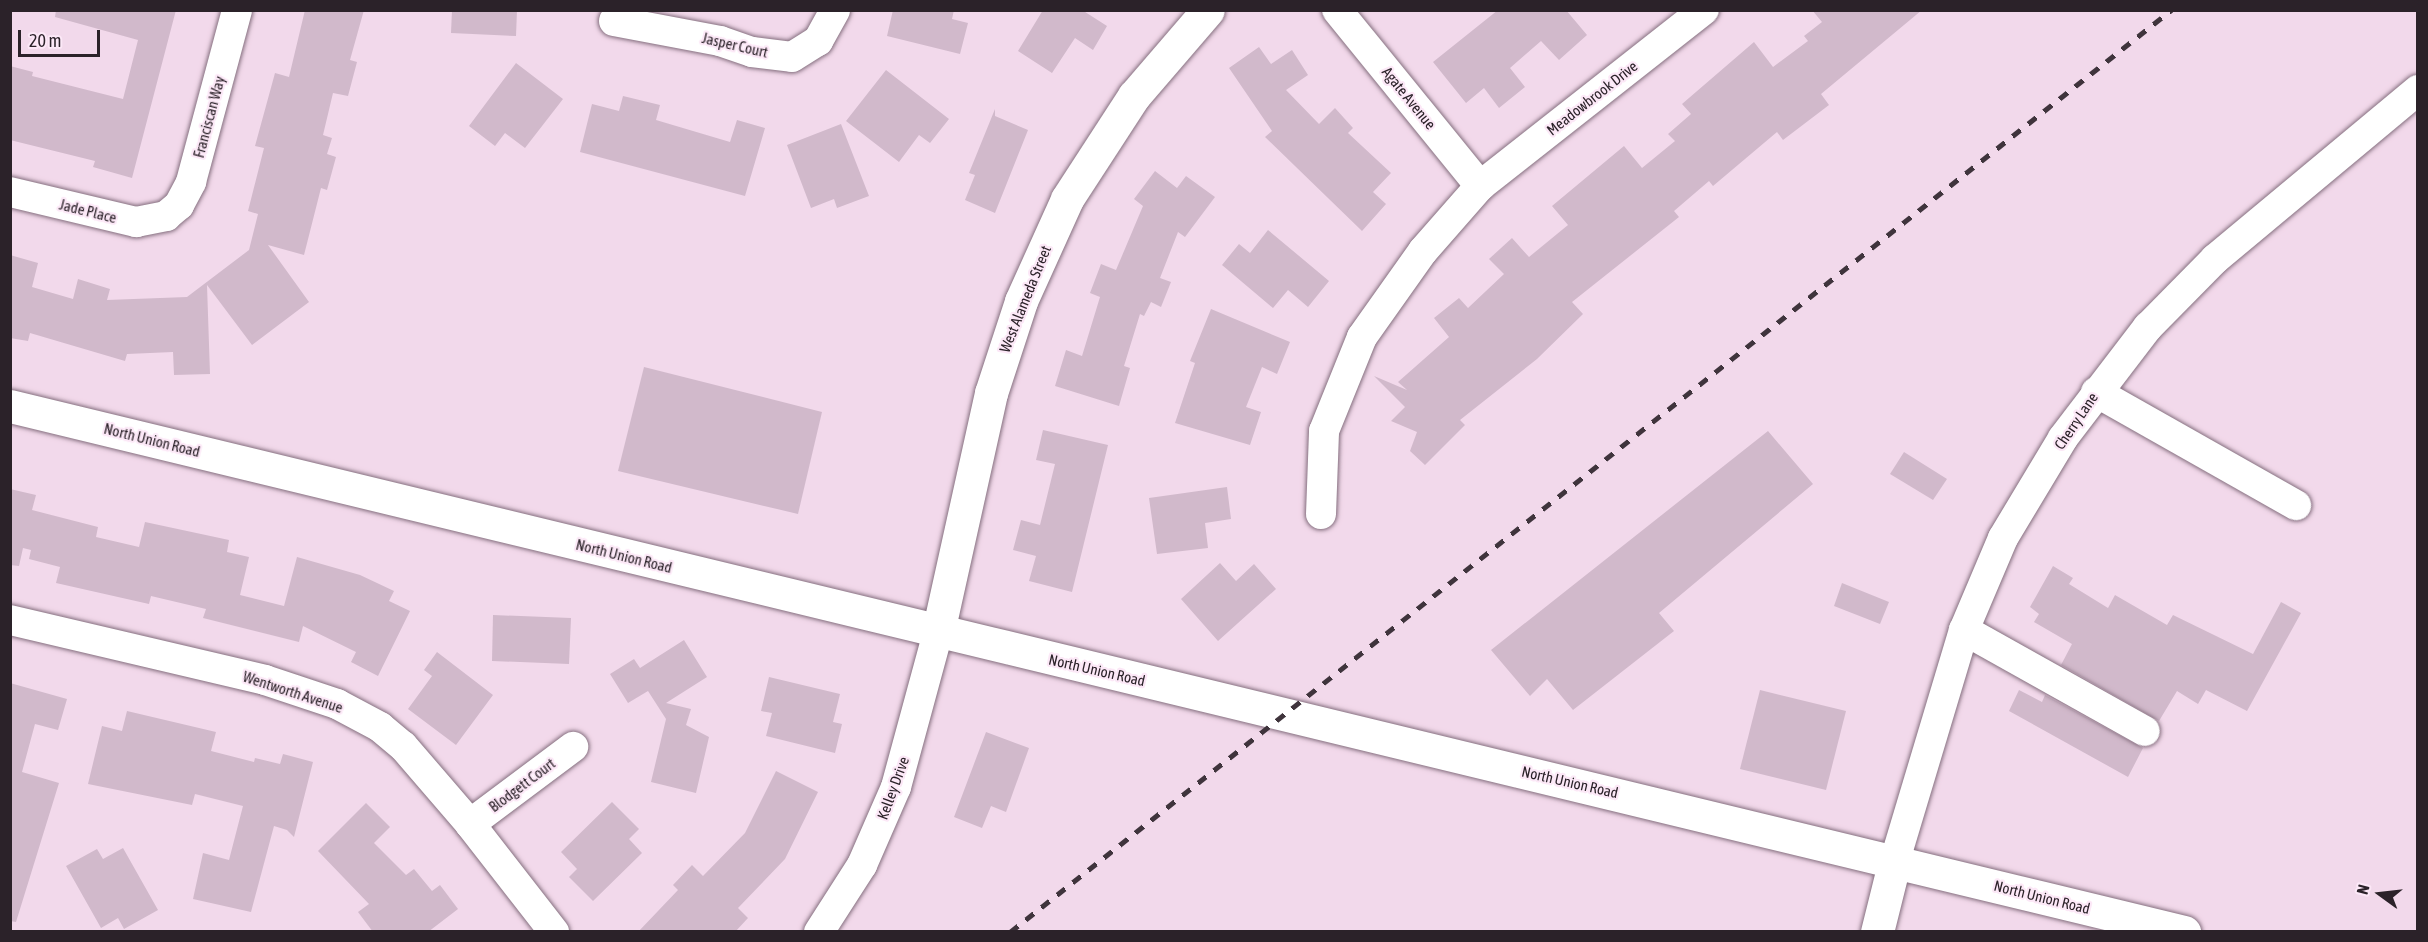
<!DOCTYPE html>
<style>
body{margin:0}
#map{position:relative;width:2428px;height:942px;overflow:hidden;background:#f2d9eb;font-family:"Asap Condensed",sans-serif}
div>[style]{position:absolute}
.building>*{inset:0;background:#d1b9cb}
.roads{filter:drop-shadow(0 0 2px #856f7f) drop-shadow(0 0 2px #856f7f)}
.street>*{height:30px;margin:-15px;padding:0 15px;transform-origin:15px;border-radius:15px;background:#fff}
.secondary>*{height:33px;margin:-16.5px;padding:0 16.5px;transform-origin:16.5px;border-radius:16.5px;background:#fff}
.rail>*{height:4.5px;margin-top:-2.25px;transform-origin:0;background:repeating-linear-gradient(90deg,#3f343c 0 10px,transparent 0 20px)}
span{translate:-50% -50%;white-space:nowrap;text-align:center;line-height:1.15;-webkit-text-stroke:4.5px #fce8f7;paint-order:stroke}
.street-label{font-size:15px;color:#2b2229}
.frame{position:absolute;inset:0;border:12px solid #2b2229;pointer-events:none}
.north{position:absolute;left:2350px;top:864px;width:60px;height:60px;-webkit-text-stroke:4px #fce8f7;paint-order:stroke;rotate:285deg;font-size:16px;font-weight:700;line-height:24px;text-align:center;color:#2b2229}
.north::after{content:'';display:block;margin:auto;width:21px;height:27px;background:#2b2229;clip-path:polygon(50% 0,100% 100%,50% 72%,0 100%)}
.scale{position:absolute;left:18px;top:30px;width:82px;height:27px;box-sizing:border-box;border:3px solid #2b2229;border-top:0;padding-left:8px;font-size:18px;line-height:21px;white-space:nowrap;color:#2b2229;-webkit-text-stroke:4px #fce8f7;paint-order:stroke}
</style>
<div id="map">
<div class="building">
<i style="clip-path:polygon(56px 10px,176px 10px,132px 178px,93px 167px,95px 161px,10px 140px,10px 66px,33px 72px,32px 76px,123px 99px,138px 40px,55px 17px)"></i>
<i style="clip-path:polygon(305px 10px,364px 10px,350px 60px,357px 62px,348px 96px,333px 93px,323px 135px,332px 138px,327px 154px,336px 157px,327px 190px,321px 188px,304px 255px,268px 245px,309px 302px,252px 345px,207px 285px,210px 374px,174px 375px,173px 352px,127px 354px,125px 361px,30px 333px,28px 341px,10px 338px,10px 255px,38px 263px,32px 287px,73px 299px,78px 279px,110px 289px,107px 300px,187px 297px,249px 250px,258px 214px,248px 211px,264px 148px,255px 146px,275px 73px,289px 77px)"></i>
<i style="clip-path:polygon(452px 10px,517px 10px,516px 36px,451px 33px)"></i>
<i style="clip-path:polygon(893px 10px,954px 10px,952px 19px,968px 23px,960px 54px,887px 36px)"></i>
<i style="clip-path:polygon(1043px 10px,1082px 10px,1107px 26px,1093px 50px,1075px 38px,1052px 73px,1018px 51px)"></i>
<i style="clip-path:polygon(1498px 10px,1566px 10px,1587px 35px,1559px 60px,1541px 41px,1510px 68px,1525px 87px,1499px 108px,1484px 88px,1466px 103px,1433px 62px)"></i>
<i style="clip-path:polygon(1812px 10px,1922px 10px,1821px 94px,1829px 105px,1783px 140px,1777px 132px,1713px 186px,1709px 181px,1674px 211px,1679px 217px,1572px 302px,1583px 314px,1537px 359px,1460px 420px,1465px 425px,1425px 465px,1410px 451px,1417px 432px,1391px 421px,1405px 407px,1374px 376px,1407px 390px,1398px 382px,1449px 337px,1434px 318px,1459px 298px,1468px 308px,1504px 274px,1489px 259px,1512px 238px,1529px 257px,1568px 225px,1552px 206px,1624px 146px,1642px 168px,1675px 141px,1668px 134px,1691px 114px,1682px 104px,1754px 42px,1773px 67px,1808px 41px,1804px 36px,1822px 22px)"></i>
<i style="clip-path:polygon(1259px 47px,1271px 64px,1292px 50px,1308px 75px,1286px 90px,1319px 124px,1335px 108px,1353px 128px,1348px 133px,1391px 173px,1373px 192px,1386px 204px,1362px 231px,1265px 137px,1272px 131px,1229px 68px)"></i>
<i style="clip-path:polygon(516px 63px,563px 99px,525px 148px,505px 133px,495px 146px,469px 126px)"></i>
<i style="clip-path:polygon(886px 70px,949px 119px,930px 143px,919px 135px,899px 162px,846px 121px)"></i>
<i style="clip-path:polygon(623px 96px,660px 105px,656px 120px,730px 142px,737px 120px,765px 128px,745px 196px,580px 152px,592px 104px,619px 111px)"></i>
<i style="clip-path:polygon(995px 109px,995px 116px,1028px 130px,995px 213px,965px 200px,975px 175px,969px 173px)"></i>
<i style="clip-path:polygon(841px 124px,869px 196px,837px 208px,834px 199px,811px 208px,787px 145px)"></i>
<i style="clip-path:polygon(1155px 171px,1177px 188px,1186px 176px,1215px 197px,1185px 237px,1178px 232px,1160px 278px,1171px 282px,1161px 307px,1151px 302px,1144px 316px,1140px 314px,1124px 366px,1130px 368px,1119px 406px,1055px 386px,1066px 350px,1082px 356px,1100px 297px,1090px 293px,1101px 264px,1116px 270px,1143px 206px,1134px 199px)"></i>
<i style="clip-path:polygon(1268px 230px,1329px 281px,1308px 307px,1288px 290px,1273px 308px,1222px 265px,1239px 244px,1250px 253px)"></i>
<i style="clip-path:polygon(1211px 309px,1290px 342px,1277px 374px,1262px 367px,1246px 407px,1261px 412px,1250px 445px,1175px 423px,1195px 363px,1190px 361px)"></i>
<i style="clip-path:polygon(644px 367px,822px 412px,798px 514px,618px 471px)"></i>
<i style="clip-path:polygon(1043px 430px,1108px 445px,1072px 592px,1029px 581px,1036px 556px,1013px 550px,1021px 520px,1040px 525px,1055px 464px,1036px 460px)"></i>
<i style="clip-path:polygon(1768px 431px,1813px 484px,1659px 613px,1674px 631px,1573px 710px,1547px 679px,1530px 696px,1491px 650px)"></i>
<i style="clip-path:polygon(1904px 452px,1947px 479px,1933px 500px,1890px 474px)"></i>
<i style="clip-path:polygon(1227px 487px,1231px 519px,1205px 523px,1208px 548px,1157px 554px,1149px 498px)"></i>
<i style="clip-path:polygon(10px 489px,36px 495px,32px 510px,98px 527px,96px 537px,139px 547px,145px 522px,229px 540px,227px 552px,249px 557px,240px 595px,284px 606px,297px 557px,360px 575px,394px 591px,389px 601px,410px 611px,378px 676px,351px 662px,356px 652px,303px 626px,299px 642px,203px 618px,206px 609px,151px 596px,149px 604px,56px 583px,60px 567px,29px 559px,31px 550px,23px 548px,19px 566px,10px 565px)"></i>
<i style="clip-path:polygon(1220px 563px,1236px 581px,1254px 564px,1276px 589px,1218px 641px,1181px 599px)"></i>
<i style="clip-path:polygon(2053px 566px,2073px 578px,2069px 584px,2108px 608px,2115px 595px,2167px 625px,2173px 615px,2253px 654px,2281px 602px,2301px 613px,2247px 711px,2206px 690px,2198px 704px,2177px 691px,2159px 721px,2061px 665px,2072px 644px,2034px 622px,2039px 614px,2030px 607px)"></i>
<i style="clip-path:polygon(1842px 583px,1889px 602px,1880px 624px,1834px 606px)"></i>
<i style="clip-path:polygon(493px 615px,571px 618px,569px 664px,492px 661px)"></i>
<i style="clip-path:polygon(684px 640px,707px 677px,666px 703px,691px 709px,686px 725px,709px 737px,696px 793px,651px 782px,666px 719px,648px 691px,628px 703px,610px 674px,634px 659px,640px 668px)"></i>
<i style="clip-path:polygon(437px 652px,493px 695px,456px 745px,408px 709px,432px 676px,424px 670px)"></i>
<i style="clip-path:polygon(769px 677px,840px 694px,833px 722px,842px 724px,835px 753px,766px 736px,772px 713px,761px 711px)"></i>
<i style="clip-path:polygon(10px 683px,67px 699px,58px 730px,35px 724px,22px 772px,59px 783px,16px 922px,10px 921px)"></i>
<i style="clip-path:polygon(1760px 690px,1846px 711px,1826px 790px,1740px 769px)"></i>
<i style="clip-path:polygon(2019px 690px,2042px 702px,2045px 695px,2143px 748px,2128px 777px,2009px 711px)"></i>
<i style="clip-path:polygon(127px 711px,216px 732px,211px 751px,254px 762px,255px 758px,280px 764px,283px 754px,313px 762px,294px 837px,287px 830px,274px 826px,251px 912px,193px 899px,203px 853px,229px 860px,243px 806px,195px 794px,192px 805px,88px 784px,102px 726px,122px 731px)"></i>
<i style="clip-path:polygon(986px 732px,1029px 748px,1006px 812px,991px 806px,982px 828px,954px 817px)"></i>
<i style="clip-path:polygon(776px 771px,818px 792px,785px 859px,738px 908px,748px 918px,735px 932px,638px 932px,678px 890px,673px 885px,692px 865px,703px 876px,745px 833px)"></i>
<i style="clip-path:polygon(612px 802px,639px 829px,629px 839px,642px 853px,593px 901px,569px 877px,577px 869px,561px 852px)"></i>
<i style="clip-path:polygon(366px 803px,390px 827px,374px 843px,406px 875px,414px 869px,432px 891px,440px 885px,458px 909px,428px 932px,373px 932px,358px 912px,369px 904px,318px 851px)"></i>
<i style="clip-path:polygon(123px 848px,158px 910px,124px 929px,118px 918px,101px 928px,66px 866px,97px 849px,103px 859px)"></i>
</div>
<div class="roads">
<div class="street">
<i style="left:1337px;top:10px;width:227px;rotate:50.9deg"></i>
<i style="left:614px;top:21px;width:108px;rotate:10.7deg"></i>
<i style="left:720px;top:41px;width:34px;rotate:19deg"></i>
<i style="left:752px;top:52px;width:40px;rotate:7.1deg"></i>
<i style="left:792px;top:57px;width:31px;rotate:-32deg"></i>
<i style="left:818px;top:41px;width:35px;rotate:-61deg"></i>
<i style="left:10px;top:192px;width:130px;rotate:13.4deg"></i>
<i style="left:136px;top:222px;width:31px;rotate:-11deg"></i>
<i style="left:166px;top:216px;width:17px;rotate:-40deg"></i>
<i style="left:179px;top:205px;width:26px;rotate:-62deg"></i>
<i style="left:191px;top:182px;width:178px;rotate:-75deg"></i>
<i style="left:2096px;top:392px;width:230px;rotate:29.5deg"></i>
<i style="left:1321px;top:514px;width:83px;rotate:-87.9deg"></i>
<i style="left:1324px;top:431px;width:101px;rotate:-68deg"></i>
<i style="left:1362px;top:337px;width:105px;rotate:-54.7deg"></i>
<i style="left:1423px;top:251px;width:86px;rotate:-48.8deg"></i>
<i style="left:1480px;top:186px;width:285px;rotate:-38.2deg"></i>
<i style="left:10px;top:620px;width:262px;rotate:13.2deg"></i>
<i style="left:265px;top:680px;width:76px;rotate:18.4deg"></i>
<i style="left:337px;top:704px;width:49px;rotate:28.1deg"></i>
<i style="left:380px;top:727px;width:30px;rotate:40deg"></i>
<i style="left:403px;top:746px;width:103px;rotate:49.3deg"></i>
<i style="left:470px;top:824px;width:137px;rotate:52.1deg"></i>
<i style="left:1964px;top:630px;width:207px;rotate:29.2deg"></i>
<i style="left:470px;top:824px;width:129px;rotate:-36.8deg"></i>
<i style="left:1895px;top:860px;width:240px;rotate:-73.3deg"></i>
<i style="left:1964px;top:630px;width:100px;rotate:-67deg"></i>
<i style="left:2003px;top:538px;width:117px;rotate:-59deg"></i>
<i style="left:2063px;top:438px;width:140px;rotate:-52.6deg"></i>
<i style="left:2148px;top:327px;width:95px;rotate:-45.4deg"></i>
<i style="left:2215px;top:259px;width:264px;rotate:-39.8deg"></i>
<i style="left:819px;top:932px;width:80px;rotate:-57.3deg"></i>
<i style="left:862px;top:865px;width:85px;rotate:-66.4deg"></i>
<i style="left:896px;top:787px;width:161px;rotate:-74.8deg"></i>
</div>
<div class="secondary">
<i style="left:10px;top:406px;width:2237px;rotate:13.6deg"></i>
<i style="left:938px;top:632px;width:245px;rotate:-77.5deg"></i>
<i style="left:991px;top:393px;width:97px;rotate:-71.9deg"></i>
<i style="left:1021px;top:301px;width:112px;rotate:-65.7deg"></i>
<i style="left:1067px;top:199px;width:123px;rotate:-57deg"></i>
<i style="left:1134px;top:96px;width:113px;rotate:-49.3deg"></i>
<i style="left:1877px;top:932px;width:74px;rotate:-76deg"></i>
</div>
</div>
<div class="rail">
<i style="left:1010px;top:932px;width:1483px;rotate:-38.45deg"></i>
</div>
<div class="street-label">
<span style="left:735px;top:45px;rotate:13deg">Jasper Court</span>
<span style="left:1409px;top:98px;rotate:51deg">Agate Avenue</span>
<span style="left:1592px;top:98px;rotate:-38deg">Meadowbrook Drive</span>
<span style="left:209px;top:117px;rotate:-75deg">Franciscan Way</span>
<span style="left:88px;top:211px;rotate:14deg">Jade Place</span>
<span style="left:1025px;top:299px;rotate:-68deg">West Alameda Street</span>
<span style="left:2076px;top:421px;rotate:-56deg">Cherry Lane</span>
<span style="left:152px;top:440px;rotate:14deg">North Union Road</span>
<span style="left:624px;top:556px;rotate:14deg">North Union Road</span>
<span style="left:1097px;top:670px;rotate:13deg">North Union Road</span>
<span style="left:293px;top:692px;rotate:18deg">Wentworth Avenue</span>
<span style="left:1570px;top:782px;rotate:13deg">North Union Road</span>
<span style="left:522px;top:785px;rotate:-37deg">Blodgett Court</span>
<span style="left:893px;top:788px;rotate:-70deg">Kelley Drive</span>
<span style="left:2042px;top:897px;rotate:14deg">North Union Road</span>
</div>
<div class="frame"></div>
<div class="north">N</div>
<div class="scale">20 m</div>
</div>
